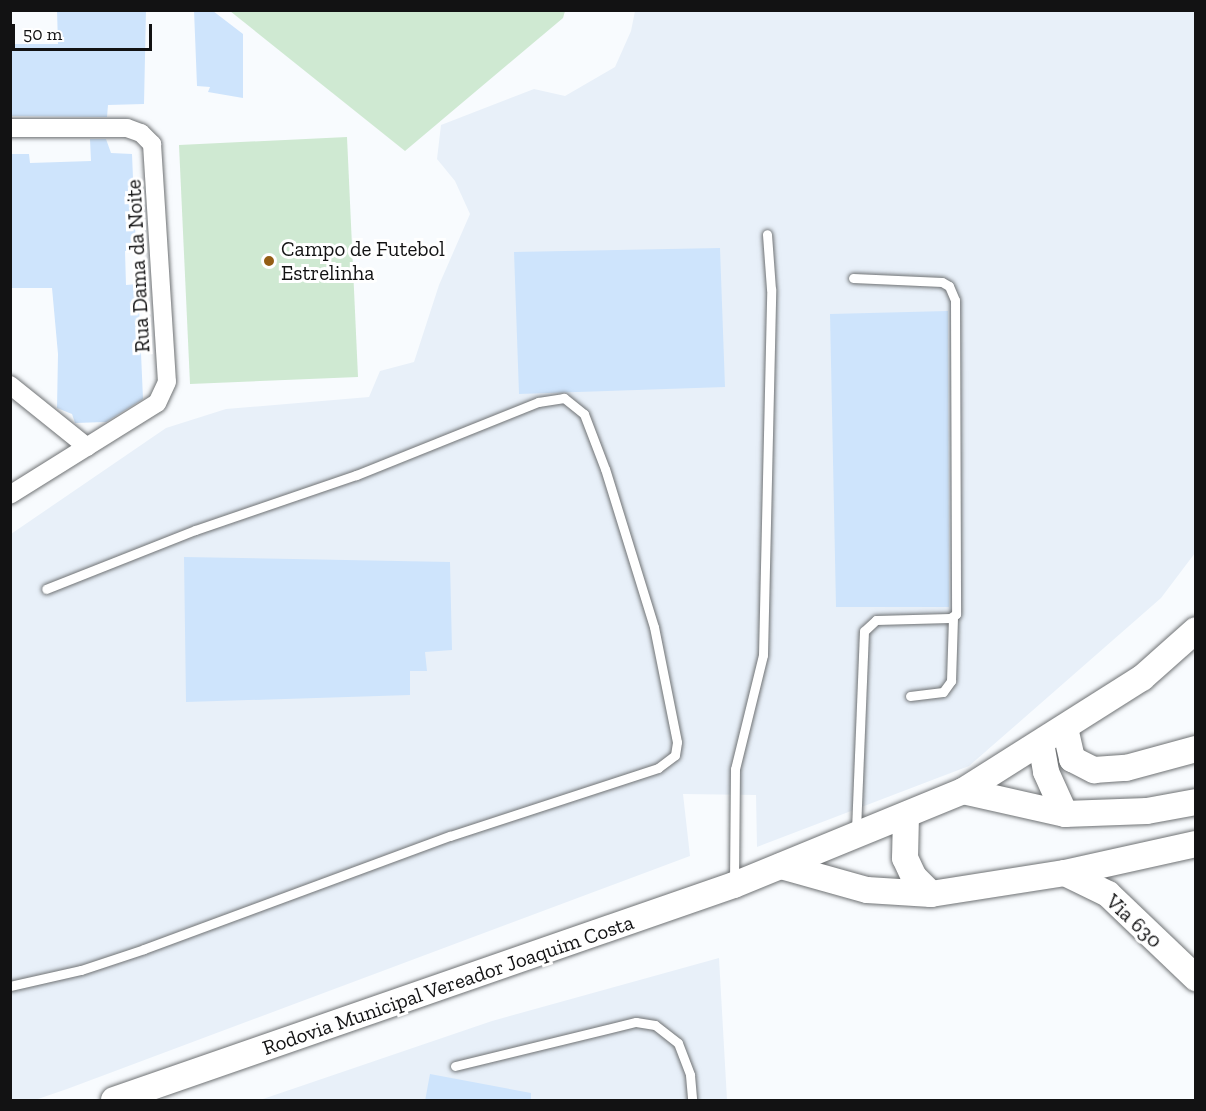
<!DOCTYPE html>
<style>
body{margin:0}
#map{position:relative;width:1206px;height:1111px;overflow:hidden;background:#f8fbfe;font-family:"Zilla Slab",serif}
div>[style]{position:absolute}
.built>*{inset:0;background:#e8f0f9}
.green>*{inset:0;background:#cfe9d2}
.building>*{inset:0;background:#cee4fc}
.roads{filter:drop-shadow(0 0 2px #6f7274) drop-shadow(0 0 2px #6f7274)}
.service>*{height:9px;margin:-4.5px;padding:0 4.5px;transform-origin:4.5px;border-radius:4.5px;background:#fff}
.minor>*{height:18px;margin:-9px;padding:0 9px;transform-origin:9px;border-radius:9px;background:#fff}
.secondary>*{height:26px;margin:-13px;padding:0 13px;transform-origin:13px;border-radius:13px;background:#fff}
.dots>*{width:16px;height:16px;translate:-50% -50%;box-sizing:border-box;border:3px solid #fff;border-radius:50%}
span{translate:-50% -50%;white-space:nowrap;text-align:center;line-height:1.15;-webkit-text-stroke:6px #fff;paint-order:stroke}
.poi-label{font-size:21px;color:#121213}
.left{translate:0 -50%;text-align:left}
.street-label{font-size:21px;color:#121213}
.frame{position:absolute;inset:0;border:12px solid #121213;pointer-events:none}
.scale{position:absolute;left:12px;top:24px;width:140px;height:27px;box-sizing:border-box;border:3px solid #121213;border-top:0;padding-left:8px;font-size:18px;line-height:21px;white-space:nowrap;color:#121213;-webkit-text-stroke:4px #fff;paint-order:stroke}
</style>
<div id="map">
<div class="built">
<i style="clip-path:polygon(635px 11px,1195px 11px,1195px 553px,1161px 598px,969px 766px,757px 847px,756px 795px,683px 794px,690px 856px,67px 1089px,35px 1100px,11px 1100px,11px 534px,166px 428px,226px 409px,369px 397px,380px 371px,414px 362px,439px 285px,470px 214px,455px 181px,437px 159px,441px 125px,534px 89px,565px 96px,615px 67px,631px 31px)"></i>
<i style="clip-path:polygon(719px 958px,727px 1100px,260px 1100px,492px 1021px)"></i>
</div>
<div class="green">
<i style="clip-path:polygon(230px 11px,565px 11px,563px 18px,405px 151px)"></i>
<i style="clip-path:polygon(347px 137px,358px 377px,190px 384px,179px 145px)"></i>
</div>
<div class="building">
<i style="clip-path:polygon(57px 10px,146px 10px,144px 104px,108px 105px,107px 117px,10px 116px,10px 44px,58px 44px)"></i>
<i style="clip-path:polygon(194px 10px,213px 11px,243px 34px,243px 98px,208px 92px,210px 87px,197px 86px)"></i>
<i style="clip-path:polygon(90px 139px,106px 139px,111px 153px,132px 154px,136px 250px,125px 251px,126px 285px,138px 284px,143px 399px,106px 422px,75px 423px,72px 414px,57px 408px,58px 354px,52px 288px,10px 288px,10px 154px,29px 154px,30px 163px,91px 161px)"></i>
<i style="clip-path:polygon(720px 248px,725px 387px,519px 394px,514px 252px)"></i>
<i style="clip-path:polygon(948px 311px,949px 607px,836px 607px,830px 314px)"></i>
<i style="clip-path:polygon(184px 557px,450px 562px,452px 650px,425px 652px,427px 671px,410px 671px,410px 695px,186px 702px)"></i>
<i style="clip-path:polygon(430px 1074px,531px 1093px,531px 1101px,425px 1101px)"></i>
</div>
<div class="roads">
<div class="service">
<i style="left:853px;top:278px;width:89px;rotate:2.6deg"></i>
<i style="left:942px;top:282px;width:8px;rotate:30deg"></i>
<i style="left:949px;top:286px;width:15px;rotate:67deg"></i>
<i style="left:955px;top:300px;width:314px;rotate:89.8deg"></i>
<i style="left:956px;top:614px;width:7px;rotate:146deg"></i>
<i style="left:950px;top:618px;width:74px;rotate:178.5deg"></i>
<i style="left:876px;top:620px;width:16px;rotate:137deg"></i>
<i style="left:864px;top:631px;width:201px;rotate:92.3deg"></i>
<i style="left:910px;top:696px;width:33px;rotate:-7deg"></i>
<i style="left:943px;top:692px;width:14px;rotate:-54deg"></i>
<i style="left:951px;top:681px;width:64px;rotate:-88.2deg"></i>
<i style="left:734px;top:883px;width:114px;rotate:-89.5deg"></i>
<i style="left:735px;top:769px;width:117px;rotate:-76.2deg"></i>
<i style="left:763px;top:655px;width:366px;rotate:-88.7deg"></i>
<i style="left:771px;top:289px;width:55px;rotate:-94.2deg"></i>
<i style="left:10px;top:986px;width:73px;rotate:-12.7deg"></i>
<i style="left:81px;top:970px;width:66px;rotate:-18.4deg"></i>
<i style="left:144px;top:949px;width:326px;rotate:-20.3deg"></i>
<i style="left:450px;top:836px;width:219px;rotate:-18.1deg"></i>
<i style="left:658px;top:768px;width:21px;rotate:-37deg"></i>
<i style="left:675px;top:755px;width:13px;rotate:-81deg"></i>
<i style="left:677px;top:742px;width:117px;rotate:-101.3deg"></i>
<i style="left:654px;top:627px;width:165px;rotate:-107.2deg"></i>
<i style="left:605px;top:469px;width:59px;rotate:-110.9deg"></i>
<i style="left:584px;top:414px;width:26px;rotate:-141deg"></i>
<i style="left:564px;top:398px;width:26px;rotate:171deg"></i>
<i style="left:538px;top:402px;width:196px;rotate:158.1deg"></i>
<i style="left:356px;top:475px;width:170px;rotate:161.1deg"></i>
<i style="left:195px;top:530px;width:160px;rotate:158.4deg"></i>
<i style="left:455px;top:1066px;width:186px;rotate:-13.7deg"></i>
<i style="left:636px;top:1022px;width:19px;rotate:9deg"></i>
<i style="left:655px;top:1025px;width:29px;rotate:38deg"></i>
<i style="left:678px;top:1043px;width:34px;rotate:69deg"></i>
<i style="left:690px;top:1075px;width:25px;rotate:85deg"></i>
</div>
<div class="minor">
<i style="left:10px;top:128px;width:117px"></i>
<i style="left:127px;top:128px;width:15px;rotate:20deg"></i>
<i style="left:141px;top:133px;width:16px;rotate:45deg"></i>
<i style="left:152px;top:144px;width:238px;rotate:86.4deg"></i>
<i style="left:167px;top:382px;width:23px;rotate:115deg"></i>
<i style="left:157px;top:403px;width:173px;rotate:148deg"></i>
<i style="left:10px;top:385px;width:99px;rotate:38.8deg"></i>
</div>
<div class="secondary">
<i style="left:1065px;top:728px;width:32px;rotate:77deg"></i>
<i style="left:1072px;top:759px;width:25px;rotate:27deg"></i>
<i style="left:1094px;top:770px;width:32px;rotate:-4deg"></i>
<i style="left:1126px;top:768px;width:73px;rotate:-15.2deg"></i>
<i style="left:1041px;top:743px;width:29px;rotate:80deg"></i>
<i style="left:1046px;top:772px;width:46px;rotate:65.7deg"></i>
<i style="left:963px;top:791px;width:105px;rotate:12.7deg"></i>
<i style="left:1065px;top:814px;width:82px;rotate:-2.1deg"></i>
<i style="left:1147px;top:811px;width:50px;rotate:-10.4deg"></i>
<i style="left:906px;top:815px;width:43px;rotate:91.3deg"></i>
<i style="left:905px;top:858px;width:21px;rotate:65deg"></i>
<i style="left:914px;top:877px;width:24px;rotate:45deg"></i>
<i style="left:781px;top:866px;width:89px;rotate:15.6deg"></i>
<i style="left:867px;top:890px;width:64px;rotate:3.6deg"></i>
<i style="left:931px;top:894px;width:136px;rotate:-8.9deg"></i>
<i style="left:1065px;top:873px;width:134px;rotate:-12.5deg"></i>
<i style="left:1065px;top:873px;width:48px;rotate:26deg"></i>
<i style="left:1108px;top:894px;width:122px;rotate:43.7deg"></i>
<i style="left:114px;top:1100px;width:656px;rotate:-19.13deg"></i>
<i style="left:734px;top:885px;width:248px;rotate:-22.3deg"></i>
<i style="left:963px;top:791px;width:212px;rotate:-32.3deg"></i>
<i style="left:1142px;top:678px;width:72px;rotate:-41.6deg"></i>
</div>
</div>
<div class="dots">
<i style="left:269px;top:261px;background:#945e15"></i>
</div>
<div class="poi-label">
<span class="left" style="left:281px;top:261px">Campo de Futebol<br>Estrelinha</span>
</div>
<div class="street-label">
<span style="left:138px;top:266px;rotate:-93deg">Rua Dama da Noite</span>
<span style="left:1134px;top:921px;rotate:43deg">Via 630</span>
<span style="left:448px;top:985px;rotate:-19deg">Rodovia Municipal Vereador Joaquim Costa</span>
</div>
<div class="frame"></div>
<div class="scale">50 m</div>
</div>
